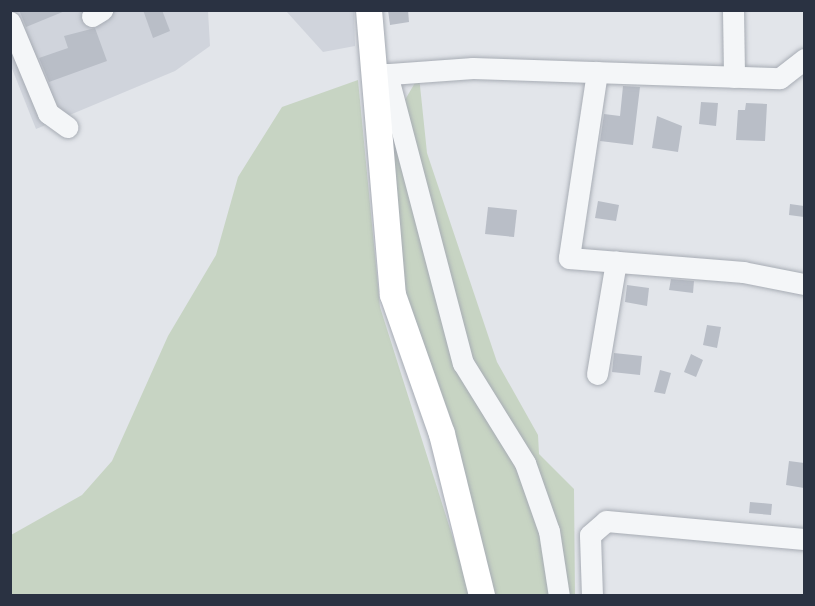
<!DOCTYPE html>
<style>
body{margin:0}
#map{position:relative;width:815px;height:606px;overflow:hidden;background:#e2e5ea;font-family:"Noto Sans",sans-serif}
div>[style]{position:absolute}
.built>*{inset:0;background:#d0d4dc}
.green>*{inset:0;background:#c7d4c3}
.building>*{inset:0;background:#b9bec7}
.roads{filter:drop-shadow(0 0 2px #a7acb4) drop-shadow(0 0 2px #a7acb4)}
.minor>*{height:21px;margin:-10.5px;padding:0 10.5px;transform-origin:10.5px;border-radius:10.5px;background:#f4f6f8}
.major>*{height:26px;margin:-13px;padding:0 13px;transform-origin:13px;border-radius:13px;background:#fff}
span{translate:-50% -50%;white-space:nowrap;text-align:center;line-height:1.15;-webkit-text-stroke:5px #f1f4f7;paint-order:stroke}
.frame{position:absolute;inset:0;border:12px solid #2a3242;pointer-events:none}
</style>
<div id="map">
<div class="built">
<i style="clip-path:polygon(10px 11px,208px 11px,210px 46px,175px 71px,36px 129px,11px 66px)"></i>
<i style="clip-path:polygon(286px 11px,354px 11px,355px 46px,323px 52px)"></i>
</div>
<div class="green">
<i style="clip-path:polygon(419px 76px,427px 153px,497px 362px,538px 435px,539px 454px,574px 489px,575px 595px,493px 595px,407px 302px,382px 139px)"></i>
<i style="clip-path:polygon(358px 80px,380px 307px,471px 595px,11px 596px,11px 535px,82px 495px,112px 461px,168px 336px,216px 255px,238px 177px,282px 107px)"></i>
</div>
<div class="building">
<i style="clip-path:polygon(19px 10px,65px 10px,65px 11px,26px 27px)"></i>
<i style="clip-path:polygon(143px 10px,162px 10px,170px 31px,153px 38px)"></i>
<i style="clip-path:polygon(388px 10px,408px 10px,409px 22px,390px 25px)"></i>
<i style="clip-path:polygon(95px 28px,107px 61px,49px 82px,39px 58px,68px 48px,64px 36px)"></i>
<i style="clip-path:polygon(623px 86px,640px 87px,633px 145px,600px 141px,604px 114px,620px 116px)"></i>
<i style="clip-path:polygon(701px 102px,718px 103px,716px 126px,699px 124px)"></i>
<i style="clip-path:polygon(746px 103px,767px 104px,765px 141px,736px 140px,738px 110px,745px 110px)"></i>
<i style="clip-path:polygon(657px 116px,682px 126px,678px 152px,652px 148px)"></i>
<i style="clip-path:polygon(598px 201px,619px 205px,616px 221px,595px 218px)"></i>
<i style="clip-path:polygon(790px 204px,804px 206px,804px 217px,789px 215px)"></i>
<i style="clip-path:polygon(488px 207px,517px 210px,514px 237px,485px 234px)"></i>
<i style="clip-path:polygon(671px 279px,694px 281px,693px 293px,669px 290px)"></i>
<i style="clip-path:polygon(627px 285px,649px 288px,647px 306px,625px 302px)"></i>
<i style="clip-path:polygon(707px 325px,721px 327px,717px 348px,703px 345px)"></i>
<i style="clip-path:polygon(614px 353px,642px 356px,640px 375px,612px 372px)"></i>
<i style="clip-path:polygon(691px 354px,703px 360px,696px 377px,684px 372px)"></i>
<i style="clip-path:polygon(660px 370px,671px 373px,665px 394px,654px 392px)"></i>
<i style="clip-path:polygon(789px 461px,804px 463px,804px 488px,786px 485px)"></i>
<i style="clip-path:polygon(750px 502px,772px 504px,771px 515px,749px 513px)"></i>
</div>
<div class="roads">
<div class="minor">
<i style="left:733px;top:10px;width:67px;rotate:89.1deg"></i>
<i style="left:92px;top:16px;width:12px;rotate:-31deg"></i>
<i style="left:10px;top:22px;width:99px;rotate:67.3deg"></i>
<i style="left:48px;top:113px;width:24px;rotate:36deg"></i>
<i style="left:597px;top:72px;width:188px;rotate:98.6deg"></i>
<i style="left:569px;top:258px;width:175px;rotate:4.6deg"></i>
<i style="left:743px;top:272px;width:62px;rotate:11.1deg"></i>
<i style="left:387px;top:74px;width:299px;rotate:75.3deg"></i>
<i style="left:463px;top:363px;width:118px;rotate:58.2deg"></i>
<i style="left:525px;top:463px;width:72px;rotate:70.6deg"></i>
<i style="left:549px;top:531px;width:66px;rotate:81.3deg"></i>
<i style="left:376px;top:75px;width:97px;rotate:-4.1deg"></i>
<i style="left:473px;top:68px;width:307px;rotate:1.9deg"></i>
<i style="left:780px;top:78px;width:31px;rotate:-38deg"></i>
<i style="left:597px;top:374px;width:114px;rotate:-80.4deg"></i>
<i style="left:592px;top:596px;width:61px;rotate:-91.9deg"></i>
<i style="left:590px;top:535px;width:21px;rotate:-41deg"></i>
<i style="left:606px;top:521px;width:199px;rotate:5.2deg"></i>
</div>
<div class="major">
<i style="left:369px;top:10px;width:286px;rotate:85.2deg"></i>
<i style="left:393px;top:295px;width:147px;rotate:70.6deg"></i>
<i style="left:442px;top:434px;width:167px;rotate:76.1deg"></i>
</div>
</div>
<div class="frame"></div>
</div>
